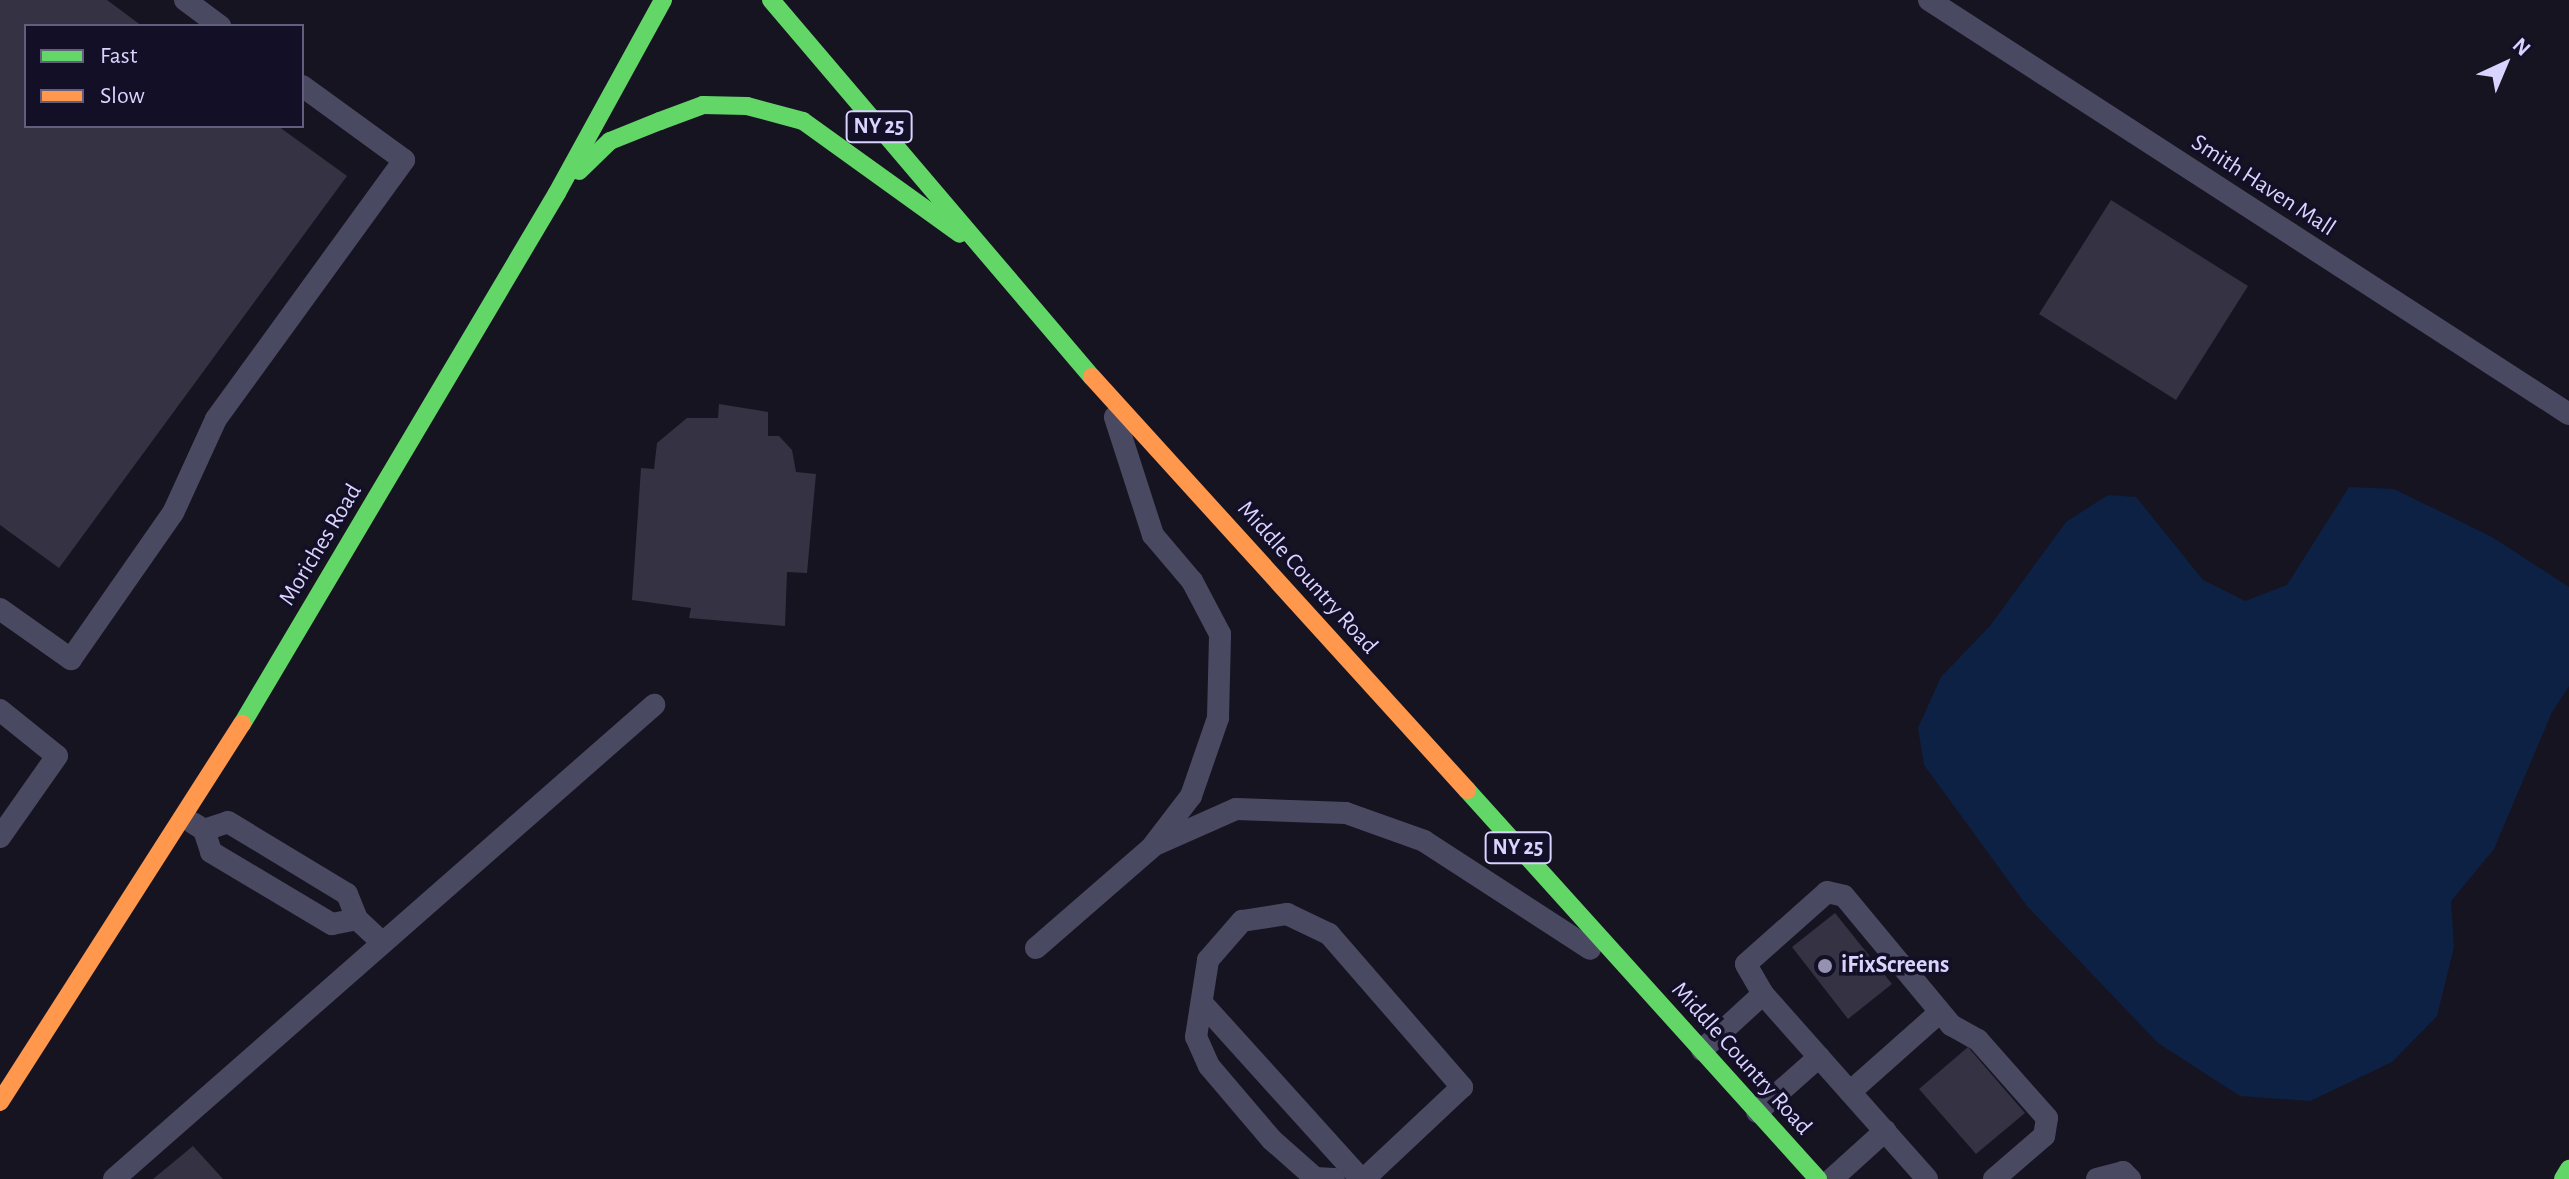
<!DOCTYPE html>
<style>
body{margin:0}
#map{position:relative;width:2569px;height:1179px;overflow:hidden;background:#161421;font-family:"Alegreya Sans",sans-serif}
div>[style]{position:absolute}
.water>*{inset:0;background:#0d2144}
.building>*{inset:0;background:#343243}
.lane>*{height:22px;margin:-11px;padding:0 11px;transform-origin:11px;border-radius:11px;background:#4a4962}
.fast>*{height:18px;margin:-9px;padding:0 9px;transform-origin:9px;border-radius:9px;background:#63d668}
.slow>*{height:18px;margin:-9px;padding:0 9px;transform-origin:9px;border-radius:9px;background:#ff974d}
.dots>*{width:22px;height:22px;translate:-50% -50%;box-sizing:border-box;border:4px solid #130f26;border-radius:50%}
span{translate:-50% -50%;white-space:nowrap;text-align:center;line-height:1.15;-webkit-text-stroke:7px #130f26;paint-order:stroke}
.shield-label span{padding:2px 6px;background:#130f26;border:2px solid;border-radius:6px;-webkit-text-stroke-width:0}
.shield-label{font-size:22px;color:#d9d4ff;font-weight:700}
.street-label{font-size:24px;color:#d9d4ff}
.poi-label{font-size:24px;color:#d9d4ff;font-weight:700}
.left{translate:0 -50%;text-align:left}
.legend{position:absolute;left:24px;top:24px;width:280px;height:104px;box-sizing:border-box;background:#130f26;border:2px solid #625e7d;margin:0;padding:10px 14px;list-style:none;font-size:24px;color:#d9d4ff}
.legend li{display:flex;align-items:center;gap:16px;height:40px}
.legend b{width:40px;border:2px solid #625e7d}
.north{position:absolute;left:2465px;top:24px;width:80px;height:80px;-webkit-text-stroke:6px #130f26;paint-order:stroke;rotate:44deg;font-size:22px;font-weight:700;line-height:32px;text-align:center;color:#d9d4ff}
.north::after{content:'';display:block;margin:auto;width:28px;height:36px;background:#d9d4ff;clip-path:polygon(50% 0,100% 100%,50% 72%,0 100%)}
</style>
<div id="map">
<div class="water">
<i style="clip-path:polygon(2349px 487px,2394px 489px,2492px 537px,2569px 587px,2569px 686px,2552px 712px,2494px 849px,2451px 901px,2454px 947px,2437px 1016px,2392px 1062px,2310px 1101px,2240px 1096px,2158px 1043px,2027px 906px,1924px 765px,1918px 728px,1941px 677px,1990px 626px,2066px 522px,2108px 495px,2136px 497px,2203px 580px,2245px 601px,2287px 585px)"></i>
</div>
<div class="building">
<i style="clip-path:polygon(0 0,107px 0,142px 26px,26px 26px,26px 126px,278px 126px,347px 176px,59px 568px,0 525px)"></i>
<i style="clip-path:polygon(2111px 200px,2248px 286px,2176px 400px,2039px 314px)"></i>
<i style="clip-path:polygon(719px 404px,768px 412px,768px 436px,779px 436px,792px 450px,796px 472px,816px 474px,807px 573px,787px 572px,785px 626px,689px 618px,691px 608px,632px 600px,641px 468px,654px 469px,657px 443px,687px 418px,718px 418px)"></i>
<i style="clip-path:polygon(1835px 913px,1892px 984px,1848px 1019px,1792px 947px)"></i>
<i style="clip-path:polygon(1968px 1047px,2025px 1113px,1976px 1154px,1919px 1089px)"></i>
<i style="clip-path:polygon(193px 1146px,223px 1179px,153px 1179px)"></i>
</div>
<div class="lane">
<i style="left:185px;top:0;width:44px;rotate:36.6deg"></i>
<i style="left:1929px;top:0;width:762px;rotate:32.9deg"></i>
<i style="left:0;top:609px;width:87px;rotate:35.2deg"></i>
<i style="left:71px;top:659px;width:178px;rotate:-55.1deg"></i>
<i style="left:173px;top:513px;width:103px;rotate:-65.4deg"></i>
<i style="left:216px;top:419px;width:320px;rotate:-54deg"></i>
<i style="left:404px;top:160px;width:126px;rotate:-144deg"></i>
<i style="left:0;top:710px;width:73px;rotate:38.9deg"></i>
<i style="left:57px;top:756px;width:99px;rotate:125.1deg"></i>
<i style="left:193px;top:823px;width:13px;rotate:32deg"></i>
<i style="left:204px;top:830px;width:23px;rotate:72deg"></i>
<i style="left:211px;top:852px;width:141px;rotate:30.8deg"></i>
<i style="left:332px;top:924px;width:25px;rotate:-11deg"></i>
<i style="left:204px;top:830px;width:25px;rotate:-18deg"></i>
<i style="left:228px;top:822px;width:139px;rotate:31.2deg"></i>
<i style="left:347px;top:894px;width:27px;rotate:68deg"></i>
<i style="left:357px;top:919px;width:34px;rotate:43deg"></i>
<i style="left:1157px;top:844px;width:86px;rotate:-23.9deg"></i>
<i style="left:1236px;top:809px;width:110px;rotate:2.1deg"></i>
<i style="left:1346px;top:813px;width:83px;rotate:19.7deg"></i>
<i style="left:1424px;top:841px;width:198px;rotate:33deg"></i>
<i style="left:1036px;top:948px;width:154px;rotate:-41deg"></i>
<i style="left:1152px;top:847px;width:64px;rotate:-52.6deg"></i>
<i style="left:1191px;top:796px;width:83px;rotate:-70.9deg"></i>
<i style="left:1218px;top:718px;width:84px;rotate:-88.6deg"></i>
<i style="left:1220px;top:634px;width:60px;rotate:-117.8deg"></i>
<i style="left:1192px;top:581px;width:60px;rotate:-130.3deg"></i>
<i style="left:1153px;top:535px;width:124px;rotate:-107.9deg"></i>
<i style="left:1763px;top:994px;width:247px;rotate:48.4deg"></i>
<i style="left:1202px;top:1003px;width:237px;rotate:47.9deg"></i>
<i style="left:1702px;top:1050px;width:83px;rotate:-42.6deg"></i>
<i style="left:1763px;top:994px;width:34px;rotate:-120deg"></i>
<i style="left:1746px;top:964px;width:108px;rotate:-41.6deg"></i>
<i style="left:1827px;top:892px;width:17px;rotate:13deg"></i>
<i style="left:1844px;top:896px;width:168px;rotate:50.3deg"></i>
<i style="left:1951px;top:1025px;width:31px;rotate:29deg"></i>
<i style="left:1978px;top:1040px;width:104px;rotate:48.5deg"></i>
<i style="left:2047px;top:1118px;width:18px;rotate:99deg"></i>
<i style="left:2044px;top:1136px;width:66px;rotate:139.3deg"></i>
<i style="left:1850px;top:1092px;width:120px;rotate:-41.6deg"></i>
<i style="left:1757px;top:1112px;width:83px;rotate:-41.6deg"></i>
<i style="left:114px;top:1179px;width:719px;rotate:-41.28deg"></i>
<i style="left:1334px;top:1179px;width:19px;rotate:-177deg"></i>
<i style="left:1315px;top:1178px;width:57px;rotate:-138.5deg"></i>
<i style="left:1272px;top:1140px;width:97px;rotate:-130.4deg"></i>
<i style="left:1209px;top:1066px;width:32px;rotate:-114deg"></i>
<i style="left:1196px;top:1037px;width:78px;rotate:-81.1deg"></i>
<i style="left:1208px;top:960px;width:52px;rotate:-48.9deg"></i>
<i style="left:1242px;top:921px;width:46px;rotate:-8.8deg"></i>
<i style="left:1287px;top:914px;width:47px;rotate:25.5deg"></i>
<i style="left:1329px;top:934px;width:203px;rotate:49deg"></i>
<i style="left:1462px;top:1087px;width:134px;rotate:136.8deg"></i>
<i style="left:1832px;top:1179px;width:72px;rotate:-42.2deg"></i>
<i style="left:2097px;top:1179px;width:27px;rotate:-15deg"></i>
<i style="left:2123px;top:1172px;width:10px;rotate:45deg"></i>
</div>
<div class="fast">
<i style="left:771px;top:0;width:495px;rotate:49.6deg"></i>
<i style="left:579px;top:171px;width:43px;rotate:-44.1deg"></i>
<i style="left:610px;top:141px;width:54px;rotate:-21.8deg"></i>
<i style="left:660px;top:121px;width:46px;rotate:-20.4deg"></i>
<i style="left:703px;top:105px;width:44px;rotate:1.3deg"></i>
<i style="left:747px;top:106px;width:58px;rotate:15deg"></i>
<i style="left:803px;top:121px;width:193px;rotate:35.7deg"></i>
<i style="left:242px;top:724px;width:617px;rotate:-59.32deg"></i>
<i style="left:557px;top:193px;width:220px;rotate:-61.2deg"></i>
<i style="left:1467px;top:790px;width:524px;rotate:47.94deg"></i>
<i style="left:2563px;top:1179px;width:12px;rotate:-59deg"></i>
</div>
<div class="slow">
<i style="left:1092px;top:377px;width:558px;rotate:47.76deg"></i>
<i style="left:0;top:1102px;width:449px;rotate:-57.4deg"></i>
</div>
<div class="dots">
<i style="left:1825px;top:966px;background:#9591b1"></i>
</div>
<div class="shield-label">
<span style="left:879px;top:127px">NY 25</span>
<span style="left:1518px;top:848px">NY 25</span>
</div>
<div class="street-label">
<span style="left:2263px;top:186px;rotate:33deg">Smith Haven Mall</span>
<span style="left:321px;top:545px;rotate:-59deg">Moriches Road</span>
<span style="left:1307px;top:578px;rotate:48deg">Middle Country Road</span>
<span style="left:1741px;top:1059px;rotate:48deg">Middle Country Road</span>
</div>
<div class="poi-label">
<span class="left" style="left:1841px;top:966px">iFixScreens</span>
</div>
<ul class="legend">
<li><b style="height:10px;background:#63d668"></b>Fast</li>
<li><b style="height:10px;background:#ff974d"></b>Slow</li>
</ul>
<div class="north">N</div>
</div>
